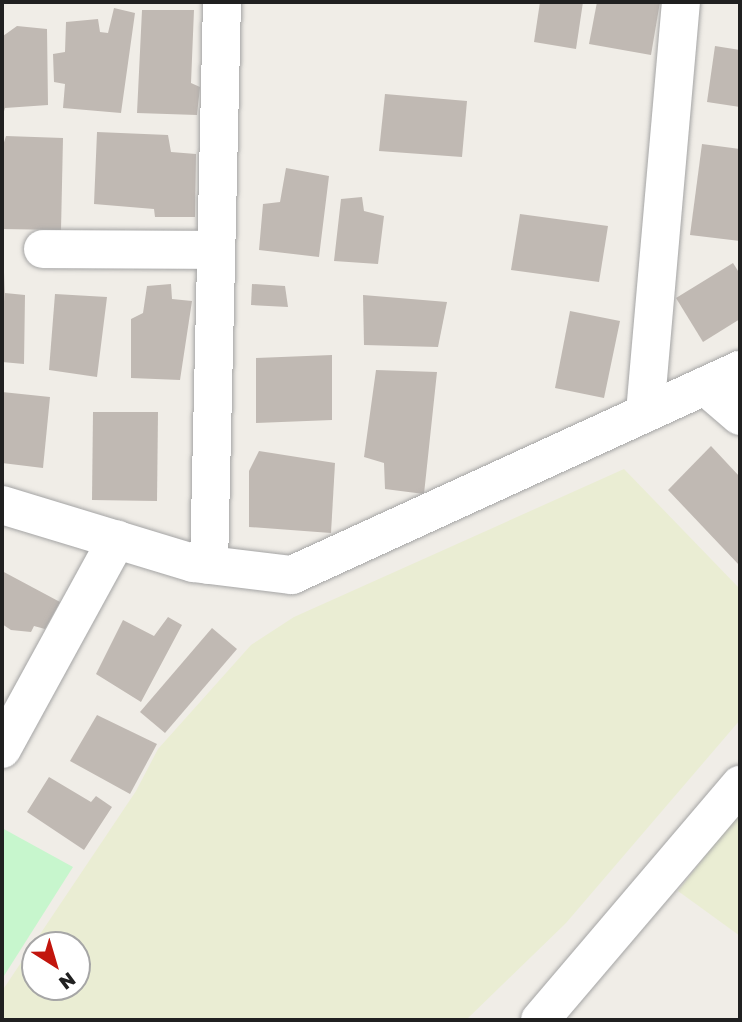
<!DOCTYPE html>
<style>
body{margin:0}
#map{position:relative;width:742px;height:1022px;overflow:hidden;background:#f0ede7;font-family:"Golos Text",sans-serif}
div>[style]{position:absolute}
.farmland>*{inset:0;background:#eaedd3}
.park>*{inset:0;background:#c7f6cd}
.building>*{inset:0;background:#c0b9b3}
.roads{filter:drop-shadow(0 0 2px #a4a4a4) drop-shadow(0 0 2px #a4a4a4)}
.minor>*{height:38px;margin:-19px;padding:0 19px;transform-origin:19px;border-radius:19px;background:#fff}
span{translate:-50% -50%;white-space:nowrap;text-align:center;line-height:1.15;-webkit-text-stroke:5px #fff;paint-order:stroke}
.frame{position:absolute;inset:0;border:4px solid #202020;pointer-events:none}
.north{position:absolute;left:21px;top:931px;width:70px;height:70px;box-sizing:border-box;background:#fff;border:2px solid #a6a6a6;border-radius:50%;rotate:143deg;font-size:19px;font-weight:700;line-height:28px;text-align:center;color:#202020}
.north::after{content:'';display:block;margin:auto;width:24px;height:32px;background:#c2150d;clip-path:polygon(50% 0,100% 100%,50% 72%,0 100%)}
</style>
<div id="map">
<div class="farmland">
<i style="clip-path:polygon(evenodd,624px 469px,740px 589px,740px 720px,566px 923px,466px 1020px,2px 1019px,2px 991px,136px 791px,158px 749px,251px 645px,294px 617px,624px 469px,35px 945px,77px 945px,77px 987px,35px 987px,35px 945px)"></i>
<i style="clip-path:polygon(740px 811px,740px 936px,678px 891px)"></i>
</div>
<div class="park">
<i style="clip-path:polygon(2px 828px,73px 867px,2px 979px)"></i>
</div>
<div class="building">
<i style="clip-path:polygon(540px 2px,583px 2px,576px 49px,534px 42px)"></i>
<i style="clip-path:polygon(597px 2px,660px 2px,651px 55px,589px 44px)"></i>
<i style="clip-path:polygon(114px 8px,135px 13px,121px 113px,63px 108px,65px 84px,54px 82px,53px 54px,65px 52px,66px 22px,98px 19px,100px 32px,108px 33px)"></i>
<i style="clip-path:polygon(142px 10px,194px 10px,191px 83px,200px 87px,197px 115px,137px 113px)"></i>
<i style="clip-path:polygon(17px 26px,47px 29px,48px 105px,5px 108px,2px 118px,3px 36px)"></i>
<i style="clip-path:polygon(715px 46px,740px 50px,740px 107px,707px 102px)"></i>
<i style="clip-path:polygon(385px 94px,467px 101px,462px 157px,379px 151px)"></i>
<i style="clip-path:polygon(97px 132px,168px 135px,171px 152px,196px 154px,195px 217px,155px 217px,154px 209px,94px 204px)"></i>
<i style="clip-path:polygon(6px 136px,63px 138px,61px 230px,2px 229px,2px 149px)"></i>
<i style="clip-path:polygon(702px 144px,740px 149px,740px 241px,690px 235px)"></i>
<i style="clip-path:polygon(286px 168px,329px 176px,319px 257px,259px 250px,263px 204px,280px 202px)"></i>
<i style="clip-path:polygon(362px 197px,364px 211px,384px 216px,378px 264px,334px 261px,341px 199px)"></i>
<i style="clip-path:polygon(520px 214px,608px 226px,599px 282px,511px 270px)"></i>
<i style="clip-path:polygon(733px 263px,740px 274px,740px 319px,703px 342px,676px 298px)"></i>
<i style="clip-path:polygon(5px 272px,5px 293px,25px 295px,24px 364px,2px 362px)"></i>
<i style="clip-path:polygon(171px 284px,172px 299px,192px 301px,180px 380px,131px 378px,131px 319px,143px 313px,147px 286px)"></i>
<i style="clip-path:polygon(252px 284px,285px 286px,288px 307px,251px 305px)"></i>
<i style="clip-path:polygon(55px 294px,107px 297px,97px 377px,49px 370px)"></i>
<i style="clip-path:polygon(363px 295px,447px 302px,438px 347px,364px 345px)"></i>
<i style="clip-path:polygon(570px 311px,620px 321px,604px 398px,555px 388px)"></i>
<i style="clip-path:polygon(332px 355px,332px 420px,256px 423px,256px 358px)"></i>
<i style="clip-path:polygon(376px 370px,437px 372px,424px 494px,385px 489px,384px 463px,364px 457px)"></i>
<i style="clip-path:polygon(2px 392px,50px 397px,43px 468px,2px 463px)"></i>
<i style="clip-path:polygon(93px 412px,158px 412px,157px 501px,92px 500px)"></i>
<i style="clip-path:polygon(711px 446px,740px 477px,740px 566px,668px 490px)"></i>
<i style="clip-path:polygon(259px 451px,335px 463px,331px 533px,249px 527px,249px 471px)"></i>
<i style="clip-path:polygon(2px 571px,60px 602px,45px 629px,34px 626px,31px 632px,11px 630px,2px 624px)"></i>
<i style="clip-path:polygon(168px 617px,182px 625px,141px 702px,96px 674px,123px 620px,154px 636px)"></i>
<i style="clip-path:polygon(212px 628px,237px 649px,165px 733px,140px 712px)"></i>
<i style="clip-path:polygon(97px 715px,157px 744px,130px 794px,70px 761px)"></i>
<i style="clip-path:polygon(49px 777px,91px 802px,96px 796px,112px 807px,84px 850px,27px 812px)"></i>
</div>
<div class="roads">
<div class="minor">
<i style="left:43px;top:249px;width:173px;rotate:0.3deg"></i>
<i style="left:705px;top:386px;width:46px;rotate:40.6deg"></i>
<i style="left:645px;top:413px;width:413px;rotate:-85deg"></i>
<i style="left:2px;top:505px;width:200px;rotate:16.9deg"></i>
<i style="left:193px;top:563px;width:100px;rotate:6.9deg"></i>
<i style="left:292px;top:575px;width:493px;rotate:-24.6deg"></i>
<i style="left:209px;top:565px;width:563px;rotate:-88.68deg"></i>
<i style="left:2px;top:749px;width:239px;rotate:-61.3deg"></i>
<i style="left:540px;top:1020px;width:309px;rotate:-49.6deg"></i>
</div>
</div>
<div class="frame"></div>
<div class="north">N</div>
</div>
